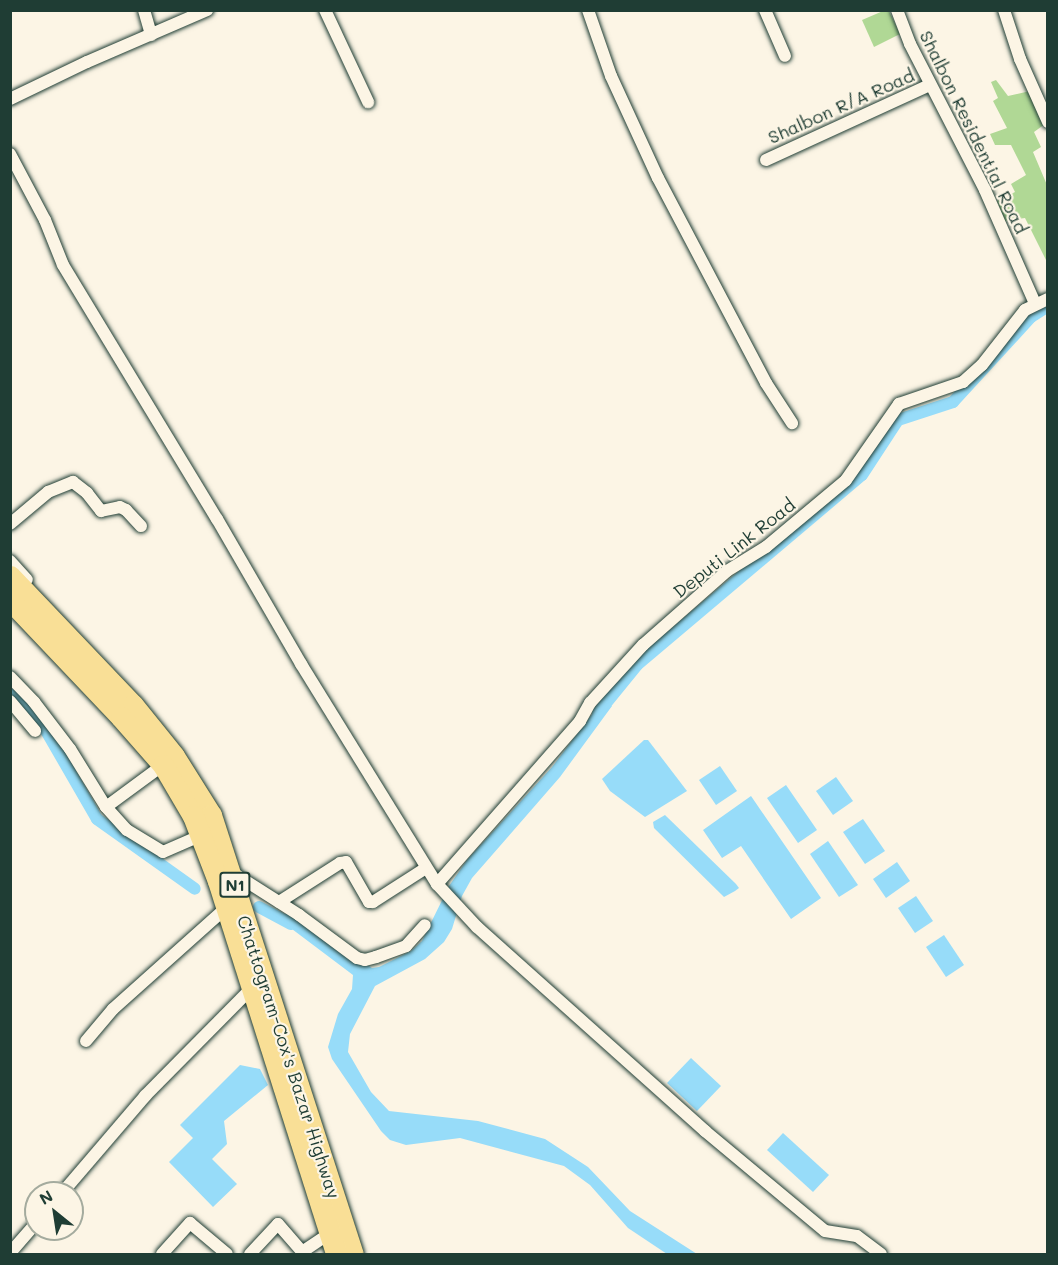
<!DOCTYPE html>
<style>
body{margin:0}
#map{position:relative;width:1058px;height:1265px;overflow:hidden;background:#fcf5e5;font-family:Mali,sans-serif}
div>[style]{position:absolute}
.green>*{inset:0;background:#b0d895}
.water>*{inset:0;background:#97dcf9}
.canal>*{height:12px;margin:-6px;padding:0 6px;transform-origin:6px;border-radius:6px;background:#97dcf9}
.roads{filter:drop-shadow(0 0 2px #1f3d34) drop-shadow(0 0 2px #1f3d34)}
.minor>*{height:12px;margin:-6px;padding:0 6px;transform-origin:6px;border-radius:6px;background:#fcf5e5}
.trunk>*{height:21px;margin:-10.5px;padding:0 10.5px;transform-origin:10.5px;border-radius:10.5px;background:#f9df96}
span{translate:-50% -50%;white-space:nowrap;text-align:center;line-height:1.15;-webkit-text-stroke:4.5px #fcf5e5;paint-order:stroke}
.shield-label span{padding:2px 4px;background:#fcf5e5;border:2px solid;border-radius:4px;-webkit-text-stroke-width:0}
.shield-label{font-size:16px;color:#1f3d34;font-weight:700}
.street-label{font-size:18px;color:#1f3d34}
.frame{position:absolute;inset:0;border:12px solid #1f3d34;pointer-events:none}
.north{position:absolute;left:24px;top:1181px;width:60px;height:60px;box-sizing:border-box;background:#fcf5e5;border:2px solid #a4ab9e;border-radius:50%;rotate:330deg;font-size:16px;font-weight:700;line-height:24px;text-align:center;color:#1f3d34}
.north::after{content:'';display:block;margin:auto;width:21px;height:27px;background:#1f3d34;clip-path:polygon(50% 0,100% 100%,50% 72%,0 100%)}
</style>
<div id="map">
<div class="green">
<i style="clip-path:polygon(883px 11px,889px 11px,900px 34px,874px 47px,862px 20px)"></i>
<i style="clip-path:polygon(996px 80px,1008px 96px,1030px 91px,1045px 124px,1034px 132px,1041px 147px,1033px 152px,1047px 185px,1047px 262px,1025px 218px,1005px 221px,997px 201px,1015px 192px,1011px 184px,1026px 175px,1011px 145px,995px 145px,990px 134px,1007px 128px,993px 101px,998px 98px,991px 82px)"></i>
</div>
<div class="water">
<i style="clip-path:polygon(602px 701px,612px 706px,560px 777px,472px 878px,462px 896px,452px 929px,444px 942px,425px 959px,375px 986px,350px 1034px,348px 1052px,371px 1092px,389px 1111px,478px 1121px,545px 1139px,588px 1167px,630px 1211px,697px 1254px,667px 1254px,628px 1228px,590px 1185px,564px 1166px,460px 1138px,406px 1145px,390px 1140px,381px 1131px,332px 1059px,328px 1047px,338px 1014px,352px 989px,353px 975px,280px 920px,280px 916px,288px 913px,372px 968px,379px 967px,411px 951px,422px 941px,449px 886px,467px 860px,552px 767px)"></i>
<i style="clip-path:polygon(644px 740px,648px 740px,687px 791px,645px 817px,610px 791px,602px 779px)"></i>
<i style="clip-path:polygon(720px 766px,737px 791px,716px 805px,699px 780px)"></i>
<i style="clip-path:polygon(836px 777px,853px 801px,833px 815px,816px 791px)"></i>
<i style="clip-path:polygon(786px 785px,817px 830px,798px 843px,767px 798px)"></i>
<i style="clip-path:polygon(751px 796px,821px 898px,791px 919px,741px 846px,722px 858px,703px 830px)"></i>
<i style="clip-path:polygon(665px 815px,736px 884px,739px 888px,735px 891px,724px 897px,654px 828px,653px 822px)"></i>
<i style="clip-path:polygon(863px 819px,885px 851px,865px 864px,843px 832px)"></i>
<i style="clip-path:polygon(828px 841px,858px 885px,839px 897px,810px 854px)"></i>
<i style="clip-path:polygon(897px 862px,910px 881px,886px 898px,873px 879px)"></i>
<i style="clip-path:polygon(916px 896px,933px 921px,915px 933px,898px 908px)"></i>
<i style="clip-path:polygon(944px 935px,964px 965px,946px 977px,926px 947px)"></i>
<i style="clip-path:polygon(691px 1058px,721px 1086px,697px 1111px,667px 1083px)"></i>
<i style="clip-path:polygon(240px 1065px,260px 1069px,268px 1085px,224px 1121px,227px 1144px,212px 1159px,237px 1184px,213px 1207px,169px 1162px,193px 1138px,180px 1125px)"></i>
<i style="clip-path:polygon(783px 1133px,829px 1175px,813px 1192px,767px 1150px)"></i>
</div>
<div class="canal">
<i style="left:10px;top:694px;width:42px;rotate:42.1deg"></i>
<i style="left:41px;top:722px;width:112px;rotate:60deg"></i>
<i style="left:97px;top:819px;width:120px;rotate:35.5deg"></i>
<i style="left:598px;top:713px;width:62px;rotate:-50.9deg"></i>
<i style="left:637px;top:665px;width:294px;rotate:-40.2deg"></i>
<i style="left:862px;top:475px;width:66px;rotate:-56.8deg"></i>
<i style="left:898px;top:420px;width:58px;rotate:-18.1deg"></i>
<i style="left:953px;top:402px;width:115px;rotate:-47.5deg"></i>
<i style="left:1031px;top:317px;width:20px;rotate:-33deg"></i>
<i style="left:259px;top:907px;width:36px;rotate:28deg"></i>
</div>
<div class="roads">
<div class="minor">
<i style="left:144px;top:10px;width:26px;rotate:74deg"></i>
<i style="left:325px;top:10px;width:102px;rotate:64.9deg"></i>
<i style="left:588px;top:10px;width:70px;rotate:70.8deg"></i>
<i style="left:611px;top:76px;width:112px;rotate:65.3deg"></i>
<i style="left:658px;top:178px;width:232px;rotate:62.2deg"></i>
<i style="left:766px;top:383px;width:48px;rotate:57deg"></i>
<i style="left:765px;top:10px;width:50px;rotate:66.5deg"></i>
<i style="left:897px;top:10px;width:36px;rotate:69deg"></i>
<i style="left:910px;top:44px;width:164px;rotate:62.8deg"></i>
<i style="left:985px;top:190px;width:121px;rotate:66.2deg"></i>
<i style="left:1004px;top:10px;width:52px;rotate:71.9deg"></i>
<i style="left:1020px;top:59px;width:69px;rotate:66deg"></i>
<i style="left:10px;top:99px;width:85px;rotate:-25.7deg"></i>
<i style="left:87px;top:62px;width:131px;rotate:-23.4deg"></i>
<i style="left:10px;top:154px;width:75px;rotate:62.1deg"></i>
<i style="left:45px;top:220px;width:48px;rotate:68.2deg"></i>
<i style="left:63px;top:265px;width:297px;rotate:58.8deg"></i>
<i style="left:217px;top:519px;width:168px;rotate:59.9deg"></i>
<i style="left:301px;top:664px;width:259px;rotate:58.3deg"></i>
<i style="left:437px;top:884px;width:59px;rotate:47.1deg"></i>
<i style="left:477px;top:927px;width:306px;rotate:41.8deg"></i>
<i style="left:705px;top:1131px;width:156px;rotate:39.8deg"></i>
<i style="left:825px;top:1231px;width:32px;rotate:9deg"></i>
<i style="left:857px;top:1236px;width:30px;rotate:37deg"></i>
<i style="left:766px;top:160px;width:180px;rotate:-24.6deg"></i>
<i style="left:10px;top:524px;width:50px;rotate:-40.1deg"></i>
<i style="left:48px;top:492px;width:27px;rotate:-22deg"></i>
<i style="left:73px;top:482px;width:18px;rotate:38deg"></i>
<i style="left:87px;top:493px;width:23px;rotate:52deg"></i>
<i style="left:101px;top:511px;width:19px;rotate:-12deg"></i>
<i style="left:120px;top:507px;width:7px;rotate:27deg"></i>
<i style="left:126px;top:510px;width:22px;rotate:47deg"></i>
<i style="left:10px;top:561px;width:25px;rotate:48deg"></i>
<i style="left:10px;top:677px;width:35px;rotate:46deg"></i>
<i style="left:34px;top:702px;width:59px;rotate:52.5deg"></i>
<i style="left:70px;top:749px;width:68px;rotate:58.2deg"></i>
<i style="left:106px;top:807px;width:31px;rotate:48deg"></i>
<i style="left:127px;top:830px;width:42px;rotate:31.4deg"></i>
<i style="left:163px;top:852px;width:40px;rotate:-23.4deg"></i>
<i style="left:10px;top:701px;width:39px;rotate:50deg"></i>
<i style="left:106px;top:807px;width:71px;rotate:-36.4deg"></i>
<i style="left:230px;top:871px;width:82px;rotate:32.5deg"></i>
<i style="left:299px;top:915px;width:72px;rotate:36.6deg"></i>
<i style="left:357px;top:958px;width:8px;rotate:14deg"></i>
<i style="left:365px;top:960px;width:11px;rotate:-15deg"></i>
<i style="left:376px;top:957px;width:32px;rotate:-20deg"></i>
<i style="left:406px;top:946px;width:28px;rotate:-48deg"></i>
<i style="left:437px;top:884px;width:217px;rotate:-48.7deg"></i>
<i style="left:580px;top:721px;width:21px;rotate:-61deg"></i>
<i style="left:590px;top:703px;width:79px;rotate:-47.6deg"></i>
<i style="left:643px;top:645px;width:112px;rotate:-41.4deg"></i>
<i style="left:727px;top:571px;width:46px;rotate:-31.6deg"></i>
<i style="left:766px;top:547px;width:104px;rotate:-39.9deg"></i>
<i style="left:846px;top:480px;width:93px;rotate:-55.1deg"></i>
<i style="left:899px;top:404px;width:68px;rotate:-19deg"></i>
<i style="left:963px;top:382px;width:25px;rotate:-42deg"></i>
<i style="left:982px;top:365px;width:70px;rotate:-52deg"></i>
<i style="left:1025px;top:310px;width:25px;rotate:-26deg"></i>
<i style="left:279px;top:902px;width:72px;rotate:-32.6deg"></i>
<i style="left:340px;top:863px;width:6px;rotate:-9deg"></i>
<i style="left:346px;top:862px;width:46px;rotate:60.1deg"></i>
<i style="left:369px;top:902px;width:4px"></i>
<i style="left:373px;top:902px;width:63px;rotate:-32.7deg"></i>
<i style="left:86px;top:1041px;width:42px;rotate:-49.8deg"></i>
<i style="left:113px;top:1009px;width:150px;rotate:-41.8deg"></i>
<i style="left:62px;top:1193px;width:128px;rotate:-49.4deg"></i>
<i style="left:145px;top:1096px;width:149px;rotate:-45.3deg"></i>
<i style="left:10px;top:1253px;width:40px;rotate:-49deg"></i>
<i style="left:162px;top:1254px;width:42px;rotate:-47.9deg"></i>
<i style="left:190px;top:1223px;width:48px;rotate:40deg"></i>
<i style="left:250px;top:1254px;width:41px;rotate:-47deg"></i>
<i style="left:278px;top:1224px;width:37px;rotate:49deg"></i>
<i style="left:302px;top:1252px;width:32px;rotate:-34deg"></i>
</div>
<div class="trunk">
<i style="left:10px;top:576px;width:178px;rotate:46.4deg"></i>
<i style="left:133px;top:705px;width:65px;rotate:51.2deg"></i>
<i style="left:174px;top:756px;width:70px;rotate:57.9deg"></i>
<i style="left:211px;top:815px;width:461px;rotate:72.1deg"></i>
<i style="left:10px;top:600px;width:161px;rotate:46.5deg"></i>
<i style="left:121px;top:717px;width:64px;rotate:48.8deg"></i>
<i style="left:163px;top:765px;width:59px;rotate:59.5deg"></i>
<i style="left:193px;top:816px;width:70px;rotate:69deg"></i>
<i style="left:218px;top:881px;width:391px;rotate:72.4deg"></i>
</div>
</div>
<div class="shield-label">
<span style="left:235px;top:885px">N1</span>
</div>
<div class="street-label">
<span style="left:841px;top:106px;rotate:-24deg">Shalbon R/A Road</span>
<span style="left:974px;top:132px;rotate:64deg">Shalbon Residential Road</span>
<span style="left:734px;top:548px;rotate:-38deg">Deputi Link Road</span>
<span style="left:289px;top:1057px;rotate:72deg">Chattogram-Cox's Bazar Highway</span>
</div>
<div class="frame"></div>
<div class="north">N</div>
</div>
